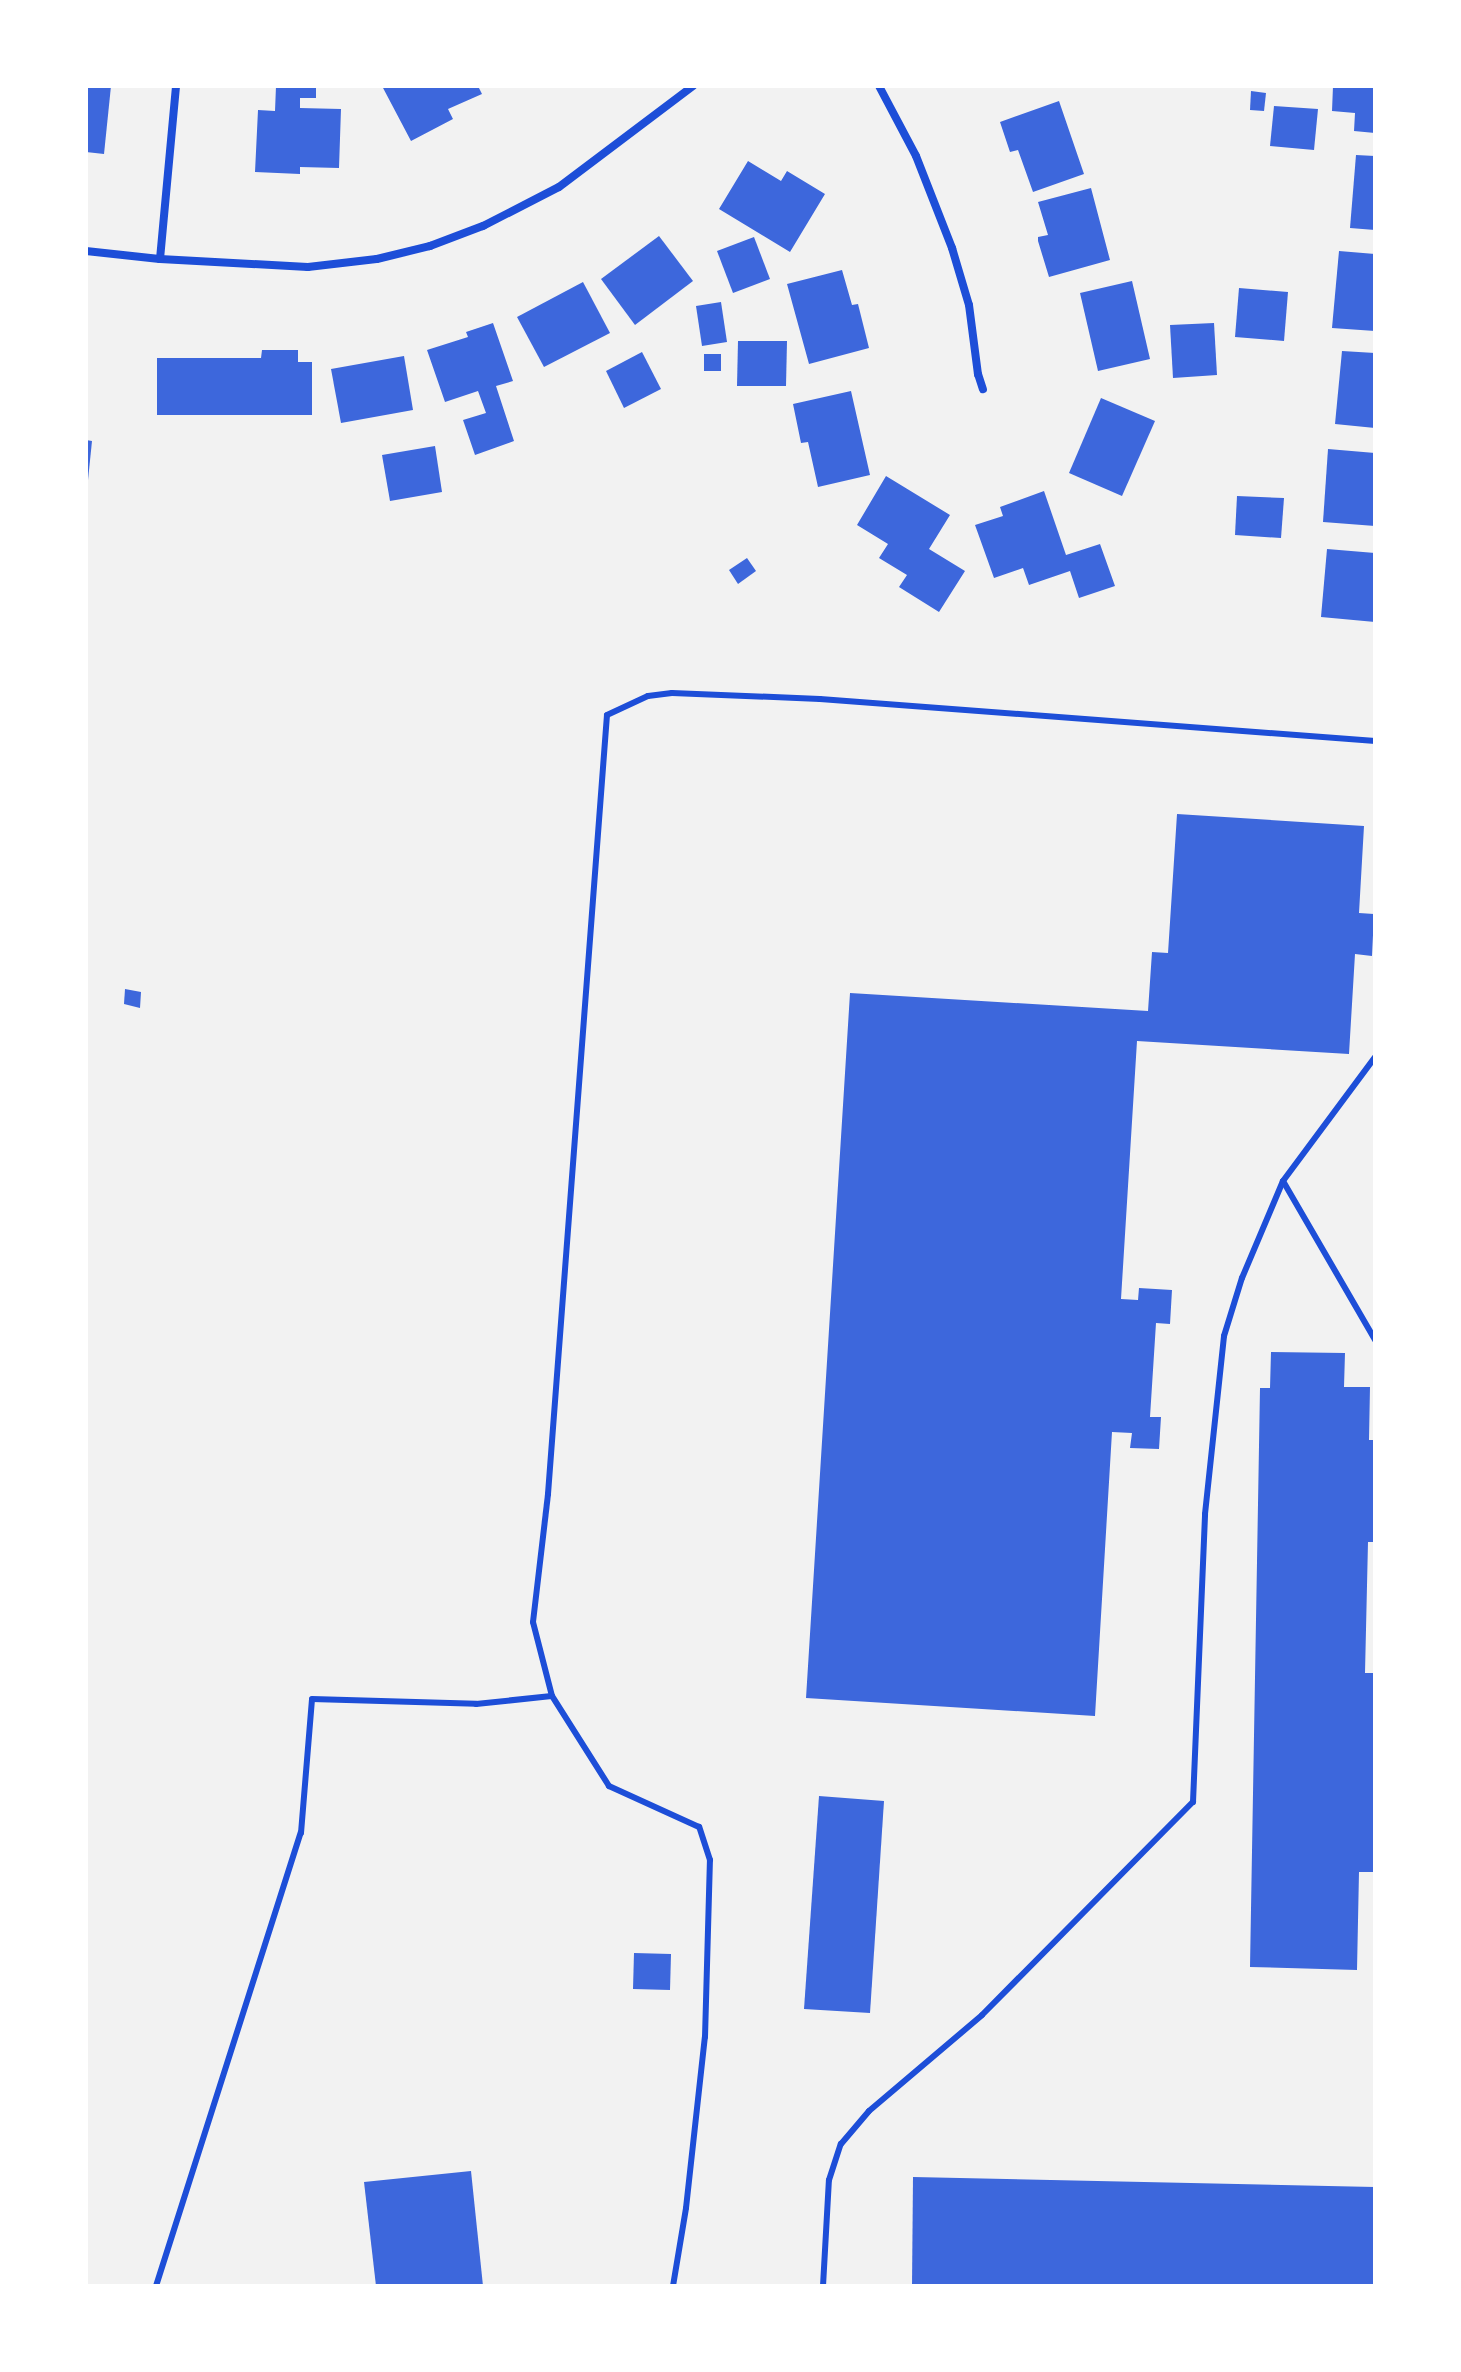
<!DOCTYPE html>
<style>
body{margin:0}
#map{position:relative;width:1461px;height:2372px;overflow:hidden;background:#f2f2f2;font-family:"PT Sans",sans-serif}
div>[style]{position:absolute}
.building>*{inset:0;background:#3d67dc}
.service>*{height:6px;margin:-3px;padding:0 3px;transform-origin:3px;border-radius:3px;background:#1d4ed8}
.minor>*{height:8px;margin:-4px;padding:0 4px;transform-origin:4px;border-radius:4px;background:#1d4ed8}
span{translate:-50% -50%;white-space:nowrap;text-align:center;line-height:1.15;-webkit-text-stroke:6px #fff;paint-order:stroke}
.frame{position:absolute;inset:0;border:88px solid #fff;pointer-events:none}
</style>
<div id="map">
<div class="building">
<i style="clip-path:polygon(86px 86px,111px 86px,104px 154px,86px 152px)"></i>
<i style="clip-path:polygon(276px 86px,316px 86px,316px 98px,300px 98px,300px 108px,341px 109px,339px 168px,300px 167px,300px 174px,255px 172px,258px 110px,275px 111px)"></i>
<i style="clip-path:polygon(382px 86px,478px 86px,482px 94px,448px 109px,453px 119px,411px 141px)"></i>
<i style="clip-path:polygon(1333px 86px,1375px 86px,1375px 133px,1354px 131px,1355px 113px,1332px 111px)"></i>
<i style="clip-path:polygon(1251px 91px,1266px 93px,1264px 111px,1250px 110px)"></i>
<i style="clip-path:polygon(1059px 101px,1084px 174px,1033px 192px,1018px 150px,1010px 152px,1000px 122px)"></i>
<i style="clip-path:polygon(1274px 106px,1318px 109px,1314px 150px,1270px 146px)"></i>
<i style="clip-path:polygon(1356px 155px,1375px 156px,1375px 230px,1350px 228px)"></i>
<i style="clip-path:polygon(748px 161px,781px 181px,787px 171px,825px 194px,790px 252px,719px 209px)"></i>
<i style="clip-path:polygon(1091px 188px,1110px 260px,1049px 277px,1038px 241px,1038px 237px,1048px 235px,1038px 202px)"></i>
<i style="clip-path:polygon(659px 236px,693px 281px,635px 325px,601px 279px)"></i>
<i style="clip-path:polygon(754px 237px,770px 279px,733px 293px,717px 251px)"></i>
<i style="clip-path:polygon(1339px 251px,1375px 254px,1375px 331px,1332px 328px)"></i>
<i style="clip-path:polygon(842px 270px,852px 305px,858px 304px,869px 348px,809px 364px,787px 284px)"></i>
<i style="clip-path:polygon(1132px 281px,1150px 359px,1098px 371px,1080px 293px)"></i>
<i style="clip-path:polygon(583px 282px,610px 333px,544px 367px,517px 317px)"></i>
<i style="clip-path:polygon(1239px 288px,1288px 292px,1284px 341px,1235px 337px)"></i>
<i style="clip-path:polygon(721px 302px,727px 342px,702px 346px,696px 306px)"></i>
<i style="clip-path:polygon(493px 323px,513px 381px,496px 386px,514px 441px,475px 455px,463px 420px,486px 413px,478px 391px,445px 402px,427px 350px,468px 337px,466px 332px)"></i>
<i style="clip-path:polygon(1214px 323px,1217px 375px,1173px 378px,1170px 325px)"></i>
<i style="clip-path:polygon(738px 341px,787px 341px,786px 386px,737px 386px)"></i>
<i style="clip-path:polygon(262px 350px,298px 350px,298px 362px,312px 362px,312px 415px,157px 415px,157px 358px,261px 358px)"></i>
<i style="clip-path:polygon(1342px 351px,1375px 353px,1375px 428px,1335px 424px)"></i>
<i style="clip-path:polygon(642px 352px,661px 389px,624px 408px,606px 371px)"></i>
<i style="clip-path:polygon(704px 354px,721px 354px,721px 371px,704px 371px)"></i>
<i style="clip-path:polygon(404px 356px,413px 410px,341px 423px,331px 369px)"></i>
<i style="clip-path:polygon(851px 391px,870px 475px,818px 487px,808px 442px,801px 443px,793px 404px)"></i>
<i style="clip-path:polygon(1101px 398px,1155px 421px,1122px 496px,1069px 473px)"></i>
<i style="clip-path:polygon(86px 440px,92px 441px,88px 480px,86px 480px)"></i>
<i style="clip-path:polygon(435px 446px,442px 492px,390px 501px,382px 455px)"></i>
<i style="clip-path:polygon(1328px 449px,1375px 453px,1375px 526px,1323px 522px)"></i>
<i style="clip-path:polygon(886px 476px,950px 515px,929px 549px,965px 571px,939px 612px,899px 587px,907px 575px,879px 558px,888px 544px,857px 525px)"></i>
<i style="clip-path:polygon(1044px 491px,1066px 555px,1100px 544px,1115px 586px,1079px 598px,1070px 571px,1029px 585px,1023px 568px,994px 578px,975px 525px,1003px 516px,1000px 507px)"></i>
<i style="clip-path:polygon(1237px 496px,1284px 498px,1281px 538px,1235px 535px)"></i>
<i style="clip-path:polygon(1327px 549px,1375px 553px,1375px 622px,1321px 617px)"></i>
<i style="clip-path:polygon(747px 558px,756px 571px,738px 584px,729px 570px)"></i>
<i style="clip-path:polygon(1177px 814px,1364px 826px,1359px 913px,1374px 914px,1372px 956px,1355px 954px,1349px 1054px,1137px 1041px,1121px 1299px,1138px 1300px,1139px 1288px,1172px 1290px,1170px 1324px,1156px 1323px,1150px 1417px,1161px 1417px,1159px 1449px,1130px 1448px,1132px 1433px,1112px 1432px,1095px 1716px,806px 1698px,850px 993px,1148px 1011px,1152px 952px,1168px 953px)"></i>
<i style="clip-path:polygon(125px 989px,141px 992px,140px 1008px,124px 1004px)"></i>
<i style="clip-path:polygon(1271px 1352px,1345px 1353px,1344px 1387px,1370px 1387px,1369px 1440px,1375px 1440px,1375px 1542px,1368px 1542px,1365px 1673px,1375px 1673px,1375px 1872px,1359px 1872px,1357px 1970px,1250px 1967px,1260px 1388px,1270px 1388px)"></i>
<i style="clip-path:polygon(819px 1796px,884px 1801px,870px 2013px,804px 2009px)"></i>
<i style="clip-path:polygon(634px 1953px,671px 1954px,670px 1990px,633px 1989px)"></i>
<i style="clip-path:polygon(471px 2171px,483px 2286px,376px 2286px,364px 2182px)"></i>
<i style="clip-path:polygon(913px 2177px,1375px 2187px,1375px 2286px,912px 2286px)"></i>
</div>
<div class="service">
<i style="left:1283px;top:1181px;width:184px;rotate:59.9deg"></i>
<i style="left:156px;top:2286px;width:476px;rotate:-72.3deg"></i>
<i style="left:301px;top:1833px;width:134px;rotate:-85.3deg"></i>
<i style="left:312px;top:1699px;width:164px;rotate:1.7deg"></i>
<i style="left:476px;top:1704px;width:76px;rotate:-6deg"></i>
<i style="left:673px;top:2286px;width:79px;rotate:-80.5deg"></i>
<i style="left:686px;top:2208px;width:172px;rotate:-83.7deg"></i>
<i style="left:705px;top:2037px;width:177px;rotate:-88.4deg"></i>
<i style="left:710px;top:1860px;width:35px;rotate:-108deg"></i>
<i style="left:699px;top:1827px;width:99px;rotate:-155.5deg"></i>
<i style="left:609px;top:1786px;width:107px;rotate:-122.3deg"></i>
<i style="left:552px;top:1696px;width:76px;rotate:-104.4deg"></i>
<i style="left:533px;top:1622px;width:129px;rotate:-83.3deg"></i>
<i style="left:548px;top:1494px;width:781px;rotate:-85.67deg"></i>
<i style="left:607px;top:715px;width:45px;rotate:-24.9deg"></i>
<i style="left:648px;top:696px;width:24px;rotate:-7deg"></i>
<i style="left:672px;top:693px;width:148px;rotate:2.3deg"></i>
<i style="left:820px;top:699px;width:557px;rotate:4.33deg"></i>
<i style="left:823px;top:2286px;width:106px;rotate:-86.8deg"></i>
<i style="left:829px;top:2180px;width:38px;rotate:-72deg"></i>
<i style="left:841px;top:2144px;width:43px;rotate:-49.7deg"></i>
<i style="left:869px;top:2111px;width:148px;rotate:-40.3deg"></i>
<i style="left:982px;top:2015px;width:300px;rotate:-45.3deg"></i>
<i style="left:1193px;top:1802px;width:288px;rotate:-87.6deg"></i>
<i style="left:1205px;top:1514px;width:179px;rotate:-83.9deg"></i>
<i style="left:1224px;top:1336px;width:61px;rotate:-72.8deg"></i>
<i style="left:1242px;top:1278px;width:105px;rotate:-67.1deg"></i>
<i style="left:1283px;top:1181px;width:154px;rotate:-53.4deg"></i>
</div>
<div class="minor">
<i style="left:879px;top:86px;width:79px;rotate:62.1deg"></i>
<i style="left:916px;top:156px;width:99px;rotate:68.6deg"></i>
<i style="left:952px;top:248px;width:59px;rotate:73.4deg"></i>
<i style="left:969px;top:305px;width:70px;rotate:82.6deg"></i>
<i style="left:978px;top:374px;width:16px;rotate:72deg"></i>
<i style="left:86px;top:251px;width:74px;rotate:6.2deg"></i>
<i style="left:160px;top:259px;width:148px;rotate:3.1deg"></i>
<i style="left:308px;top:267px;width:69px;rotate:-6.6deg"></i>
<i style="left:377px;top:259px;width:55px;rotate:-13.8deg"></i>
<i style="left:430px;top:246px;width:57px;rotate:-20.7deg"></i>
<i style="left:483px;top:226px;width:85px;rotate:-27.2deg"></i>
<i style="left:559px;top:187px;width:168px;rotate:-37deg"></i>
<i style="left:160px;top:259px;width:174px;rotate:-84.7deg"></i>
</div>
<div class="frame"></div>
</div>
